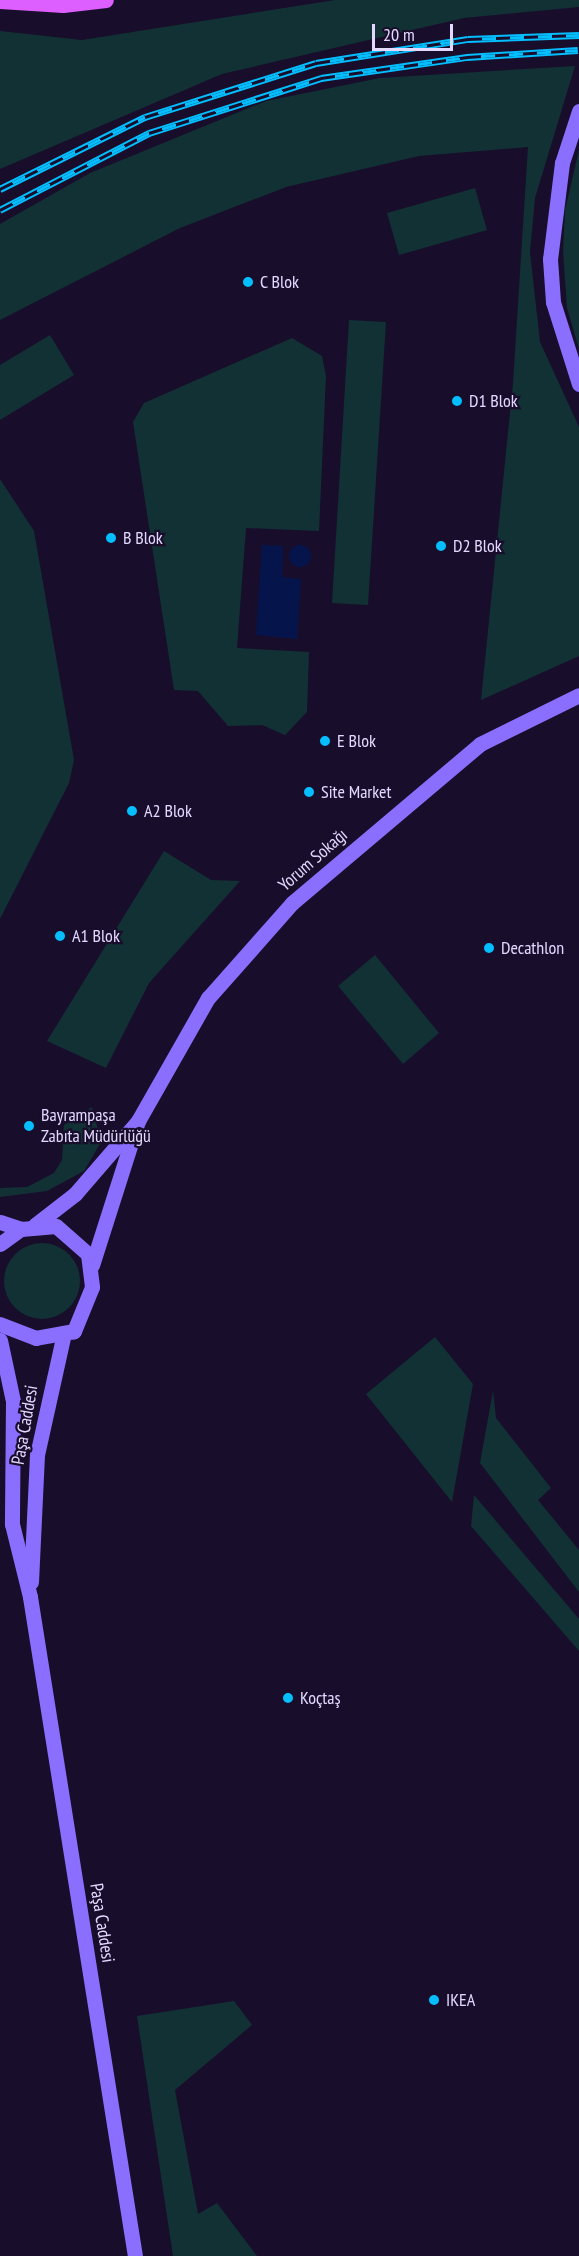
<!DOCTYPE html>
<meta charset="utf-8">
<style>
body{margin:0}
#map{position:relative;width:579px;height:2256px;overflow:hidden;background:#180e2b;font-family:"PT Sans Narrow",sans-serif}
div>[style]{position:absolute}
.green>*{inset:0;background:#113135}
.round{border-radius:50%}
.water>*{inset:0;background:#06144c}
.secondary>*{height:15px;margin:-7.5px;padding:0 7.5px;transform-origin:7.5px;border-radius:7.5px;background:#8a6fff}
.primary>*{height:15px;margin:-7.5px;padding:0 7.5px;transform-origin:7.5px;border-radius:7.5px;background:#dd5fff}
.rail>*{height:7px;margin-top:-3.5px;transform-origin:0;background:repeating-linear-gradient(90deg,#180e2b 0 14px,#04beff 0 28px);box-sizing:border-box;border-block:2px solid #04beff}
.dots>*{width:16px;height:16px;translate:-50% -50%;box-sizing:border-box;border:3px solid #180e2b;border-radius:50%}
span{translate:-50% -50%;white-space:nowrap;text-align:center;line-height:1.15;-webkit-text-stroke:4.5px #180e2b;paint-order:stroke}
.poi-label{font-size:18px;color:#e3d8ff}
.left{translate:0 -50%;text-align:left}
.street-label{font-size:18px;color:#e3d8ff}
.scale{position:absolute;left:372px;top:24px;width:81px;height:27px;box-sizing:border-box;border:3px solid #e3d8ff;border-top:0;padding-left:8px;font-size:18px;line-height:21px;white-space:nowrap;color:#e3d8ff;-webkit-text-stroke:4px #180e2b;paint-order:stroke}
</style>
<div id="map">
<div class="green">
<i style="clip-path:polygon(335px 0,579px 0,579px 7px,464px 18px,222px 74px,0 169px,0 31px,82px 40px)"></i>
<i style="clip-path:polygon(575px 66px,535px 198px,530px 252px,540px 342px,579px 427px,579px 656px,481px 700px,513px 383px,528px 147px,419px 156px,286px 187px,180px 228px,0 320px,0 224px,90px 173px,266px 101px,380px 78px)"></i>
<i style="clip-path:polygon(579px 150px,579px 349px,567px 308px,563px 252px,565px 210px)"></i>
<i style="clip-path:polygon(475px 188px,487px 230px,399px 255px,387px 213px)"></i>
<i style="clip-path:polygon(349px 320px,386px 322px,368px 605px,332px 603px)"></i>
<i style="clip-path:polygon(50px 335px,74px 375px,0 420px,0 365px)"></i>
<i style="clip-path:polygon(292px 338px,322px 356px,326px 376px,319px 531px,246px 528px,237px 648px,309px 652px,307px 712px,285px 735px,262px 725px,228px 726px,198px 691px,174px 690px,133px 422px,144px 403px)"></i>
<i style="clip-path:polygon(0 479px,34px 531px,74px 760px,69px 783px,0 919px)"></i>
<i style="clip-path:polygon(164px 851px,211px 880px,240px 881px,149px 983px,106px 1068px,47px 1041px)"></i>
<i style="clip-path:polygon(375px 955px,439px 1033px,403px 1064px,338px 986px)"></i>
<i style="clip-path:polygon(92px 1107px,101px 1142px,84px 1171px,47px 1191px,0 1197px,0 1188px,27px 1187px,54px 1173px,62px 1160px,64px 1125px)"></i>
<i class="round" style="left:4px;top:1243px;width:76px;height:76px"></i>
<i style="clip-path:polygon(435px 1337px,473px 1384px,452px 1502px,366px 1394px)"></i>
<i style="clip-path:polygon(493px 1391px,496px 1418px,551px 1488px,538px 1500px,579px 1550px,579px 1592px,480px 1463px)"></i>
<i style="clip-path:polygon(474px 1495px,579px 1619px,579px 1651px,471px 1526px)"></i>
<i style="clip-path:polygon(234px 2001px,252px 2025px,175px 2090px,198px 2214px,217px 2203px,257px 2256px,173px 2256px,137px 2016px)"></i>
</div>
<div class="water">
<i style="clip-path:polygon(262px 545px,283px 546px,282px 577px,301px 579px,297px 639px,256px 635px)"></i>
<i class="round" style="left:289px;top:545px;width:22px;height:22px"></i>
</div>
<div class="secondary">
<i style="left:579px;top:111px;width:55px;rotate:108.1deg"></i>
<i style="left:562px;top:163px;width:97px;rotate:97.1deg"></i>
<i style="left:550px;top:259px;width:43px;rotate:86deg"></i>
<i style="left:553px;top:302px;width:86px;rotate:72.4deg"></i>
<i style="left:138px;top:1121px;width:142px;rotate:-60.4deg"></i>
<i style="left:208px;top:998px;width:127px;rotate:-48.5deg"></i>
<i style="left:292px;top:903px;width:246px;rotate:-40.2deg"></i>
<i style="left:480px;top:744px;width:110px;rotate:-26.3deg"></i>
<i style="left:0;top:1222px;width:22px;rotate:18deg"></i>
<i style="left:35px;top:1225px;width:51px;rotate:-37.8deg"></i>
<i style="left:75px;top:1194px;width:96px;rotate:-49.2deg"></i>
<i style="left:138px;top:1121px;width:151px;rotate:107.7deg"></i>
<i style="left:0;top:1244px;width:26px;rotate:-36deg"></i>
<i style="left:21px;top:1229px;width:35px;rotate:-5deg"></i>
<i style="left:56px;top:1226px;width:43px;rotate:41.2deg"></i>
<i style="left:88px;top:1254px;width:33px;rotate:83deg"></i>
<i style="left:92px;top:1287px;width:48px;rotate:112.2deg"></i>
<i style="left:74px;top:1331px;width:39px;rotate:170deg"></i>
<i style="left:36px;top:1338px;width:39px;rotate:-159deg"></i>
<i style="left:0;top:1340px;width:62px;rotate:78deg"></i>
<i style="left:13px;top:1401px;width:123px;rotate:90.5deg"></i>
<i style="left:12px;top:1524px;width:75px;rotate:76.1deg"></i>
<i style="left:30px;top:1597px;width:667px;rotate:80.95deg"></i>
<i style="left:31px;top:1582px;width:127px;rotate:-87.3deg"></i>
<i style="left:37px;top:1455px;width:125px;rotate:-77.5deg"></i>
</div>
<div class="primary">
<i style="left:0;top:1px;width:63px;rotate:3.6deg"></i>
<i style="left:63px;top:5px;width:43px;rotate:-6.6deg"></i>
</div>
<div class="rail">
<i style="left:0;top:189px;width:162px;rotate:-26.4deg"></i>
<i style="left:145px;top:117px;width:179px;rotate:-17.5deg"></i>
<i style="left:316px;top:63px;width:154px;rotate:-9deg"></i>
<i style="left:468px;top:39px;width:111px;rotate:-2.1deg"></i>
<i style="left:0;top:210px;width:168px;rotate:-27.3deg"></i>
<i style="left:149px;top:133px;width:181px;rotate:-17.7deg"></i>
<i style="left:321px;top:78px;width:148px;rotate:-8.2deg"></i>
<i style="left:467px;top:57px;width:111px;rotate:-3.6deg"></i>
</div>
<div class="dots">
<i style="left:248px;top:282px;background:#04beff"></i>
<i style="left:457px;top:401px;background:#04beff"></i>
<i style="left:111px;top:538px;background:#04beff"></i>
<i style="left:441px;top:546px;background:#04beff"></i>
<i style="left:325px;top:741px;background:#04beff"></i>
<i style="left:309px;top:792px;background:#04beff"></i>
<i style="left:132px;top:811px;background:#04beff"></i>
<i style="left:60px;top:936px;background:#04beff"></i>
<i style="left:489px;top:948px;background:#04beff"></i>
<i style="left:29px;top:1126px;background:#04beff"></i>
<i style="left:288px;top:1698px;background:#04beff"></i>
<i style="left:434px;top:2000px;background:#04beff"></i>
</div>
<div class="poi-label">
<span class="left" style="left:260px;top:282px">C Blok</span>
<span class="left" style="left:469px;top:401px">D1 Blok</span>
<span class="left" style="left:123px;top:538px">B Blok</span>
<span class="left" style="left:453px;top:546px">D2 Blok</span>
<span class="left" style="left:337px;top:741px">E Blok</span>
<span class="left" style="left:321px;top:792px">Site Market</span>
<span class="left" style="left:144px;top:811px">A2 Blok</span>
<span class="left" style="left:72px;top:936px">A1 Blok</span>
<span class="left" style="left:501px;top:948px">Decathlon</span>
<span class="left" style="left:41px;top:1126px">Bayrampaşa<br>Zabıta Müdürlüğü</span>
<span class="left" style="left:300px;top:1698px">Koçtaş</span>
<span class="left" style="left:446px;top:2000px">IKEA</span>
</div>
<div class="street-label">
<span style="left:313px;top:860px;rotate:-41deg">Yorum Sokağı</span>
<span style="left:25px;top:1425px;rotate:-80deg">Paşa Caddesi</span>
<span style="left:102px;top:1923px;rotate:81deg">Paşa Caddesi</span>
</div>
<div class="scale">20 m</div>
</div>
